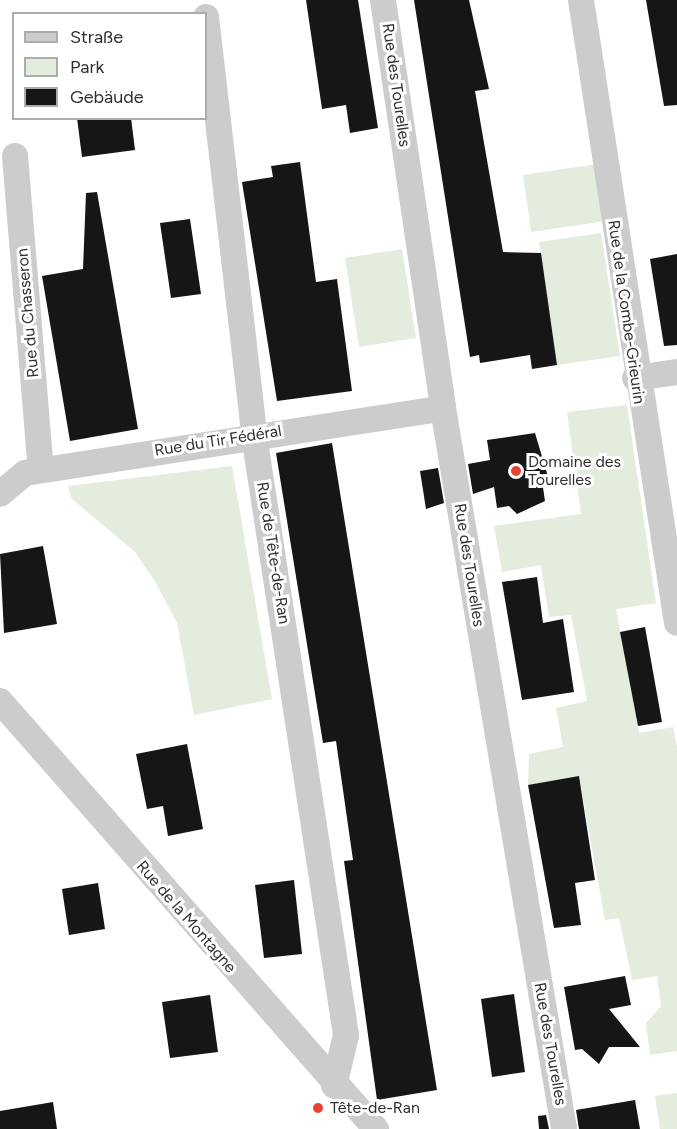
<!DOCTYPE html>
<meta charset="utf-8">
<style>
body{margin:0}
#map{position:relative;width:677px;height:1129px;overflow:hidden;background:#fff;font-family:Figtree,sans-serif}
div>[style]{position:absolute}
.green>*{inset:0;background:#e3ecdd}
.building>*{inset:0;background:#161616}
.minor>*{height:26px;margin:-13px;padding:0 13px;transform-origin:13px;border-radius:13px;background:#ccc}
.dots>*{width:16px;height:16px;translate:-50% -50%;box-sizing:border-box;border:3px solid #fff;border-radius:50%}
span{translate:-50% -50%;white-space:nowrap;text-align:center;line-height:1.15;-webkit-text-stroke:6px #fff;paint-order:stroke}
.street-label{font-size:16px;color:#2f2f2f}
.poi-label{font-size:16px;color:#2f2f2f}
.left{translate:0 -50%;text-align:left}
.legend{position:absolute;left:12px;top:12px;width:195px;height:108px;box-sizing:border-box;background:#fff;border:2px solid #acacac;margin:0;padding:8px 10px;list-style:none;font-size:18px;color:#2f2f2f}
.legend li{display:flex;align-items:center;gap:12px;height:30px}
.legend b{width:30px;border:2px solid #acacac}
</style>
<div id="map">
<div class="green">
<i style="clip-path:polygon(597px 164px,606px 221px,531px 232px,523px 175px)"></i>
<i style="clip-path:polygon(601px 233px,620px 356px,557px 365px,539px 242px)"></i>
<i style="clip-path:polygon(402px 249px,416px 338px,359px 347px,345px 258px)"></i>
<i style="clip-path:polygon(627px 405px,656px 603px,616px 609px,639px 733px,673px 727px,677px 747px,677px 1051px,650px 1055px,646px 1023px,661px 1006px,657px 976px,632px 980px,619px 918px,605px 920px,579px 777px,528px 785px,529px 754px,563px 747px,556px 708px,587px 701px,571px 615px,549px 617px,541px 565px,502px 572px,494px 526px,581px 514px,567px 412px)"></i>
<i style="clip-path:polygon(232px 466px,272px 699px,194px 715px,177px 623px,156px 583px,135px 552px,71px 498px,68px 486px)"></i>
<i style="clip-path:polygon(677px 1093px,677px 1129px,660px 1129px,655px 1096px)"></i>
</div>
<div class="building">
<i style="clip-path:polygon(306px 0,358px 0,378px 128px,350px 133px,346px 105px,322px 109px)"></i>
<i style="clip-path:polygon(414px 0,469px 0,489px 89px,475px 91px,503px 252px,541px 253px,557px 365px,532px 369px,530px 355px,480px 363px,479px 355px,470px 357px)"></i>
<i style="clip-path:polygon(646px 0,677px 0,677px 105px,664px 106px)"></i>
<i style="clip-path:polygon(77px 118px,131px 118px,135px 150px,82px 157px)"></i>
<i style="clip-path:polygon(300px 162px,316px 282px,337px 279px,352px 391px,277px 401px,242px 182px,273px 177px,271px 166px)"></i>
<i style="clip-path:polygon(97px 192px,138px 429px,70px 441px,42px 276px,83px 269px,86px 193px)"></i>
<i style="clip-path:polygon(190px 219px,201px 294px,171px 298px,160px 223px)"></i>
<i style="clip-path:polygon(677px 254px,677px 345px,664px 346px,650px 259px)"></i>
<i style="clip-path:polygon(535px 433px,549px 480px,542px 481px,545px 501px,517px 514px,509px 506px,497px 508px,494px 487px,473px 494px,468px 464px,490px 460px,487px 440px)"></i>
<i style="clip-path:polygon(332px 443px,437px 1090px,377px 1100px,344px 861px,353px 860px,336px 741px,323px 743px,276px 453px)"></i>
<i style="clip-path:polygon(438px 468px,444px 503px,426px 509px,420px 471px)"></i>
<i style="clip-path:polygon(43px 546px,57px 624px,4px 633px,0 554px)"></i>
<i style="clip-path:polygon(537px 577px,543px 623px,563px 619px,574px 692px,522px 700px,502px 582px)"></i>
<i style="clip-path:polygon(645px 627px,662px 722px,638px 726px,620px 632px)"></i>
<i style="clip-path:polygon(187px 744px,203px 829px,168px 836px,163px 806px,147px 809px,136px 754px)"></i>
<i style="clip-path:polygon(579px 776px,595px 880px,575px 883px,581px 925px,554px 928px,528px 785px)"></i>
<i style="clip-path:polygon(294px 880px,302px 954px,264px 958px,255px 885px)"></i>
<i style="clip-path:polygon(98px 883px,105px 929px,69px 935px,62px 889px)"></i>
<i style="clip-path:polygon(625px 976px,631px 1005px,609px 1009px,640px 1047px,609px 1047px,599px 1064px,582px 1049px,575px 1050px,564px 987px)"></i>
<i style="clip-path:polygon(514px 994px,525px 1072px,492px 1077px,481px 999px)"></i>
<i style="clip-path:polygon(210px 995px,218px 1052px,170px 1058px,162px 1002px)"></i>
<i style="clip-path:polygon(635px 1100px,640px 1129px,579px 1129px,576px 1110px)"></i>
<i style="clip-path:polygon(53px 1102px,57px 1129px,0 1129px,0 1111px)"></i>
<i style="clip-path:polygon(546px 1115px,549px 1129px,539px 1129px,538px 1116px)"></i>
</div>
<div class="minor">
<i style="left:383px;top:0;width:412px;rotate:81.6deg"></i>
<i style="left:443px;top:408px;width:731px;rotate:80.47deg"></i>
<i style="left:581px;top:0;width:630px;rotate:81.24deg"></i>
<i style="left:206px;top:17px;width:421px;rotate:83.4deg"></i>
<i style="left:254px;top:435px;width:607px;rotate:81.28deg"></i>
<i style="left:346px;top:1035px;width:52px;rotate:103.2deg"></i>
<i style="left:15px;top:156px;width:315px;rotate:85.3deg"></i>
<i style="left:635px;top:378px;width:42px;rotate:-8.1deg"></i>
<i style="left:0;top:494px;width:33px;rotate:-40deg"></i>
<i style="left:25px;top:473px;width:423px;rotate:-8.8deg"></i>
<i style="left:0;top:701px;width:570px;rotate:48.7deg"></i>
</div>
<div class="dots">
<i style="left:516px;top:471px;background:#e54233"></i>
<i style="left:318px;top:1108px;background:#e54233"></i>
</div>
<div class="street-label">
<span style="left:396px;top:85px;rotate:82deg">Rue des Tourelles</span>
<span style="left:626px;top:312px;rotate:82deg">Rue de la Combe-Grieurin</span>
<span style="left:28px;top:313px;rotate:-95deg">Rue du Chasseron</span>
<span style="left:218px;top:441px;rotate:-9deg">Rue du Tir Fédéral</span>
<span style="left:273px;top:553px;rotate:81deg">Rue de Tête-de-Ran</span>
<span style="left:469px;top:565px;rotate:81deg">Rue des Tourelles</span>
<span style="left:186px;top:917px;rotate:49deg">Rue de la Montagne</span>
<span style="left:550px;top:1044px;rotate:80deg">Rue des Tourelles</span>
</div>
<div class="poi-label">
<span class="left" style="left:528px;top:471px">Domaine des<br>Tourelles</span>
<span class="left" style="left:330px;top:1108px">Tête-de-Ran</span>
</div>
<ul class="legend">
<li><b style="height:8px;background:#ccc"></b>Straße</li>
<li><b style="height:16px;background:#e3ecdd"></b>Park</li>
<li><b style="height:16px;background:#161616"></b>Gebäude</li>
</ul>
</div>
